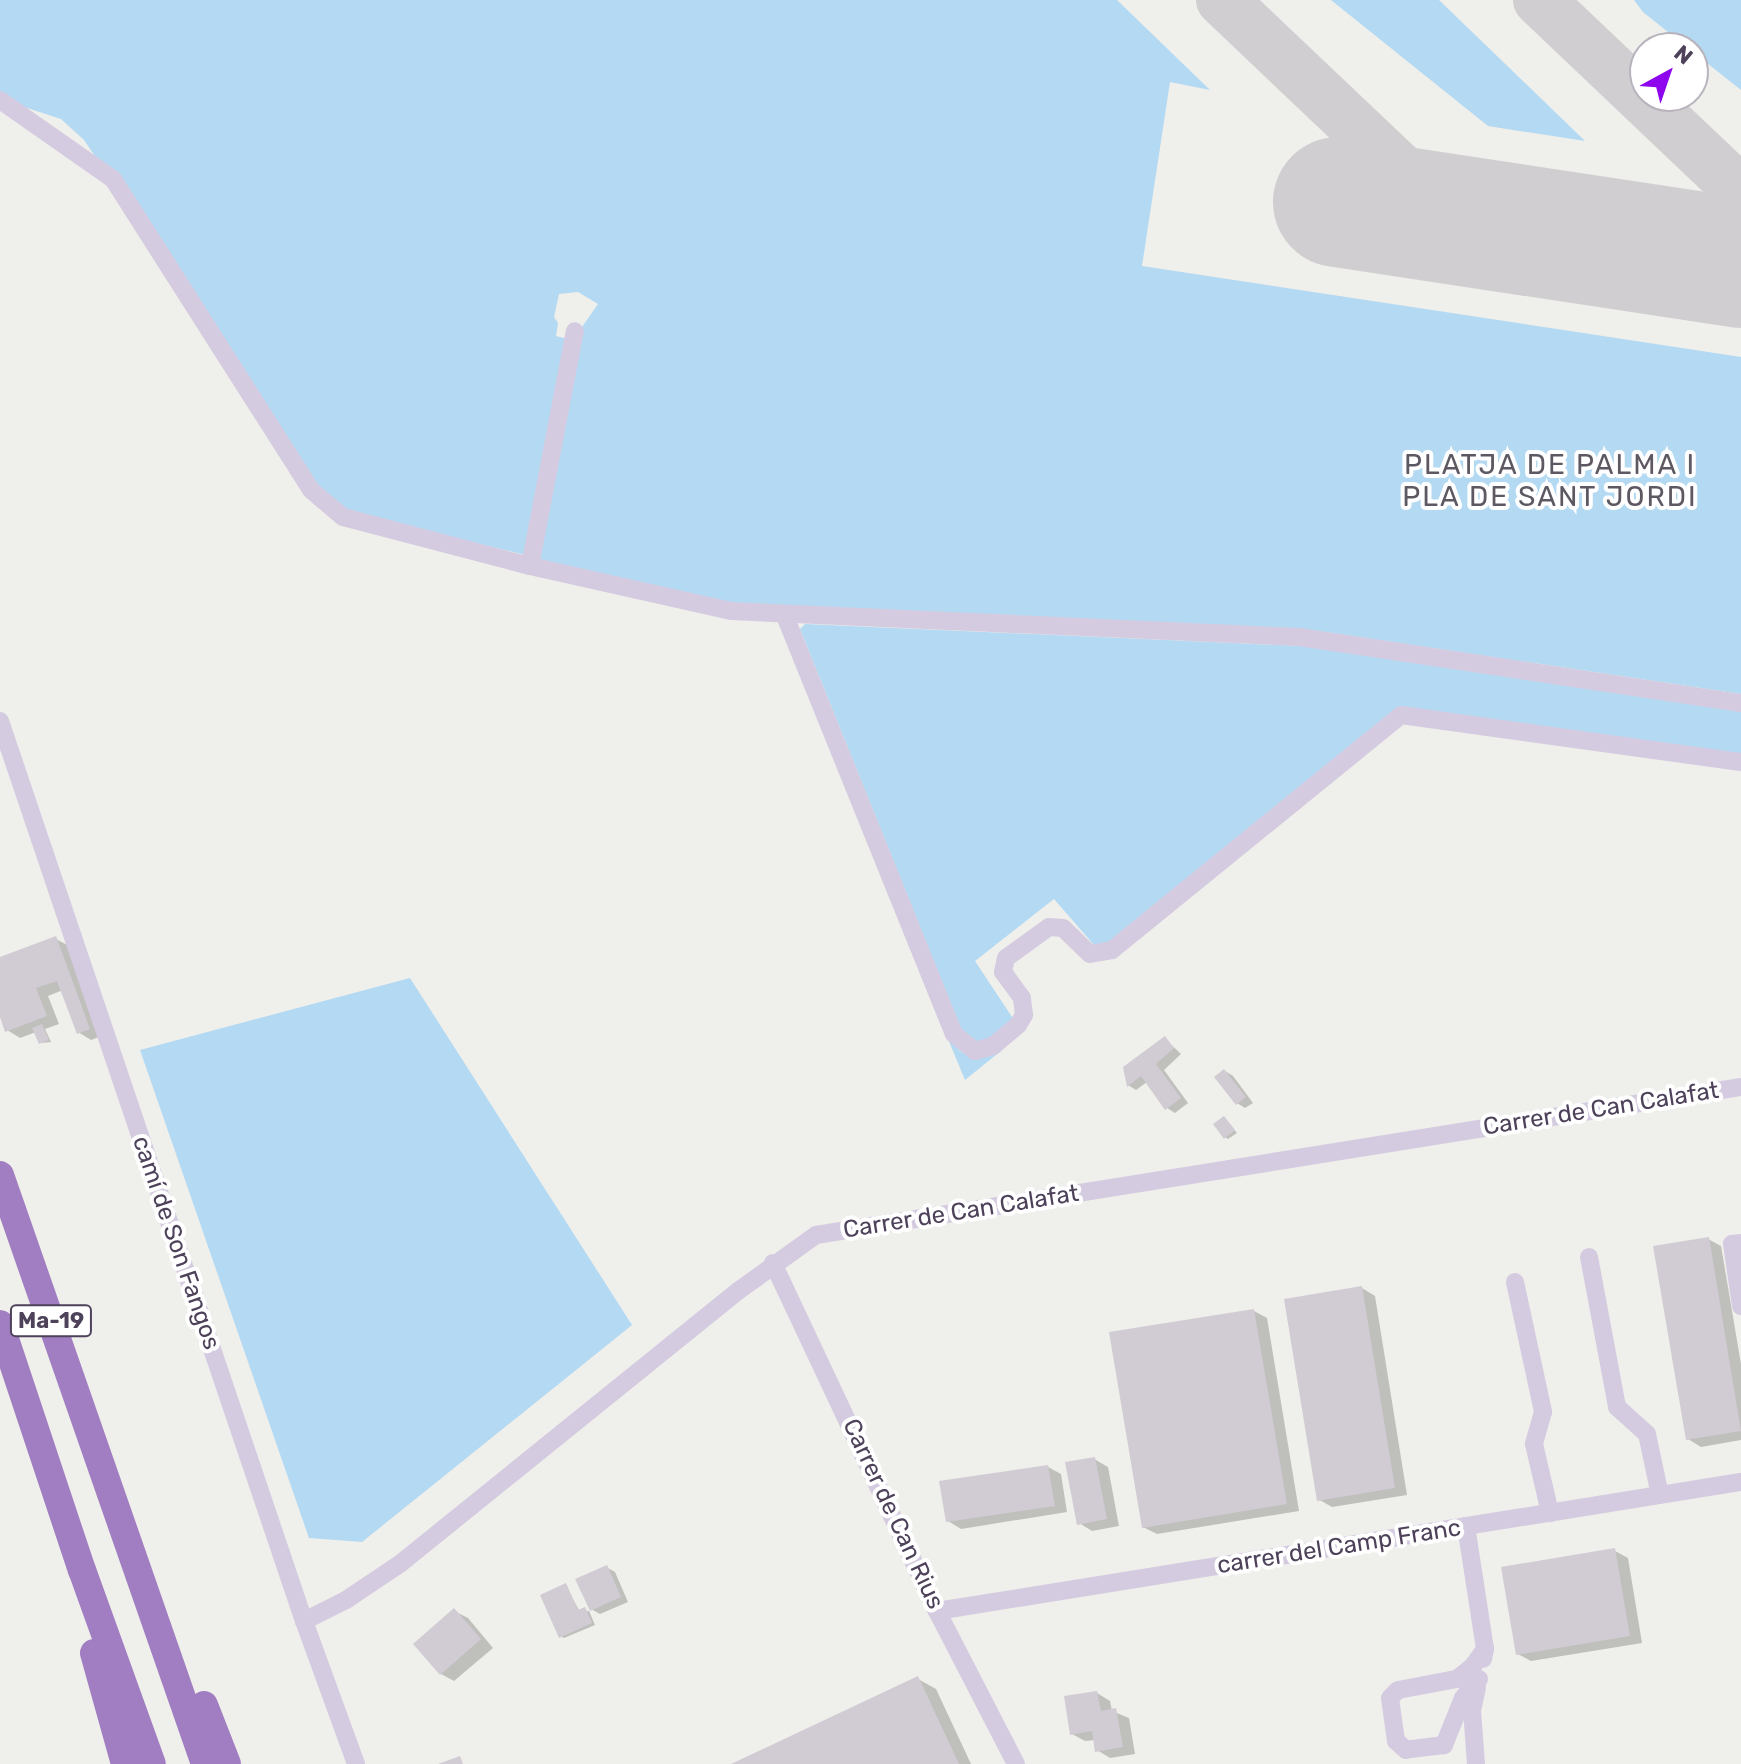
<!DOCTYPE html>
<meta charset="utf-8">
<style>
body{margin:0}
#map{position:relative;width:1741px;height:1764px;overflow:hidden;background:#efefeb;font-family:Rubik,sans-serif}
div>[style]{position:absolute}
.green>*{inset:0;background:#b3d9f3}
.shadow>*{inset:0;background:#0003}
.taxiway>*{height:52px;margin:-26px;padding:0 26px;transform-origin:26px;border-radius:26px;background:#d1ced1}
.runway>*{height:130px;margin:-65px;padding:0 65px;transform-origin:65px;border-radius:65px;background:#d1ced1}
.building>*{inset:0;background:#d1cbd4}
.minor>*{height:18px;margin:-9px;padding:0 9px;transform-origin:9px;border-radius:9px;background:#d5cbe0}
.highway>*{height:28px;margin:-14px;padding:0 14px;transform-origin:14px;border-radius:14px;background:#a17dc1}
span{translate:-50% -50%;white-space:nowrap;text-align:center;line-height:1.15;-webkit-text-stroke:8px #fff;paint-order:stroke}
.shield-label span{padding:2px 6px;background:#fff;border:2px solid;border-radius:6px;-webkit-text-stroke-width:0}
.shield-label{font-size:22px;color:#4e425b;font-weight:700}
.street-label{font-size:24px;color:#4e425b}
.quarter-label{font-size:28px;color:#5d5861;letter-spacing:2px}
.north{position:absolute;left:1629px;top:32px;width:80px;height:80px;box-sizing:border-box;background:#fff;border:2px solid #b8b3bd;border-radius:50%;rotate:40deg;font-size:22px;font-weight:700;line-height:32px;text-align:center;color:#4e425b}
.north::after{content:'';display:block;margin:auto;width:28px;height:36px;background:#8d06ed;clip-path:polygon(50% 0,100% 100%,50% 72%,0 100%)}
</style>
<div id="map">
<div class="green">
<i style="clip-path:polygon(0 0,1117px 0,1210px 90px,1170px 82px,1142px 266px,1741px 357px,1741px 694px,1326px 632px,720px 602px,538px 559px,582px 327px,598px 304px,578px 292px,559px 294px,554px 317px,558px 323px,556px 336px,568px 339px,526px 555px,352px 513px,323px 493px,84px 140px,61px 119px,18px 105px,0 92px)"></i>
<i style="clip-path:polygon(1331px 0,1439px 0,1585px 141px,1488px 126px)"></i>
<i style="clip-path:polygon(1634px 0,1741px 0,1741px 90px,1693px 52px,1693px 48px,1688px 48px,1643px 12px)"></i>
<i style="clip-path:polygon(805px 624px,1302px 646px,1741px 710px,1741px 758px,1411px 710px,1117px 941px,1094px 945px,1054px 899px,975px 961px,1012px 1017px,1011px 1025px,984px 1044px,965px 1038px,800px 629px)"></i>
<i style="clip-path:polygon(410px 978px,632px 1325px,362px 1542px,309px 1538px,140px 1050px)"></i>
<i style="clip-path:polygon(946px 1034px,960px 1051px,972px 1058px,999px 1048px,1002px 1050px,965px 1080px)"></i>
</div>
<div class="shadow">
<i style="clip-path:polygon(56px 939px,69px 946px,102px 1036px,91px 1040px,78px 1032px,63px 990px,48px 996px,59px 1024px,45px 1029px,51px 1042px,41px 1043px,36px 1032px,20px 1038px,7px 1030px,0 1012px,0 959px)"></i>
<i style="clip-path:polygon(1165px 1039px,1181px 1054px,1164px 1070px,1188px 1103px,1175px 1113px,1167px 1108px,1147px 1082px,1136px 1090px,1128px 1085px)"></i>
<i style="clip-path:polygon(1225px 1071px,1233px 1076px,1253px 1103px,1245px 1108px,1237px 1103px)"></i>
<i style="clip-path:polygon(1224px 1118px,1237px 1133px,1228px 1139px,1225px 1137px)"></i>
<i style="clip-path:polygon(1708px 1239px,1721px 1246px,1741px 1364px,1741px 1440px,1701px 1447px,1688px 1439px)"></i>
<i style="clip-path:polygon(1362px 1288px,1375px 1296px,1407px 1495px,1332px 1507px,1318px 1499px)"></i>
<i style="clip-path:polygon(1254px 1311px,1267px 1318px,1299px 1511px,1157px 1534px,1143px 1527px)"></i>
<i style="clip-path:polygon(1094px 1459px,1108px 1467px,1119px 1526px,1092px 1531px,1079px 1523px)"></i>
<i style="clip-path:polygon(1048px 1467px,1061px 1474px,1067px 1512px,961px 1529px,948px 1521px)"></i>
<i style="clip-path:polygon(1615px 1551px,1628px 1558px,1642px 1643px,1531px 1661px,1518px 1654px)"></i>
<i style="clip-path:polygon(606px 1567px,615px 1572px,628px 1602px,600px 1614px,591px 1609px)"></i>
<i style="clip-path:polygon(565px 1585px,580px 1612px,589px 1611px,595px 1625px,564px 1638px,560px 1636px)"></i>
<i style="clip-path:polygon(454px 1611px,468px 1618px,493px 1648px,454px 1681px,441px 1674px)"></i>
<i style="clip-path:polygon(918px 1679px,936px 1689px,971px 1764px,736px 1764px)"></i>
<i style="clip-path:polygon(1097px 1693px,1110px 1701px,1112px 1711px,1129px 1718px,1135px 1754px,1110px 1758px,1097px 1750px,1095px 1740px,1085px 1741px,1072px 1734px)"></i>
</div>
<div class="taxiway">
<i style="left:1222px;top:0;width:272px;rotate:43.5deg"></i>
<i style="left:1419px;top:187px;width:37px;rotate:35deg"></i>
<i style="left:1449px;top:208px;width:43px;rotate:23.6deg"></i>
<i style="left:1539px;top:0;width:279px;rotate:43.5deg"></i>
</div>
<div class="runway">
<i style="left:1338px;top:202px;width:408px;rotate:8.6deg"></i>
</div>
<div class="building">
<i style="clip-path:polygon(56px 936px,90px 1029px,77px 1034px,57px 981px,36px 988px,47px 1016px,5px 1032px,0 1017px,0 957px)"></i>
<i style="clip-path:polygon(42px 1024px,49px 1040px,39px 1044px,32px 1028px)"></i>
<i style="clip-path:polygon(1165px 1036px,1174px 1048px,1156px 1064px,1181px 1098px,1165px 1110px,1141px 1076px,1127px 1087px,1123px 1067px)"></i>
<i style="clip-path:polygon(1224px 1069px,1246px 1097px,1236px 1105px,1214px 1077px)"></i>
<i style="clip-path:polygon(1224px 1116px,1235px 1130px,1224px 1139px,1213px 1124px)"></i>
<i style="clip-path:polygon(1709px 1237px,1741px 1431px,1686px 1440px,1653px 1246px)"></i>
<i style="clip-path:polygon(1362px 1286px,1395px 1488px,1317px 1501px,1284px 1299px)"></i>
<i style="clip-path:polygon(1254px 1309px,1287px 1504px,1142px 1528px,1109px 1332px)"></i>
<i style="clip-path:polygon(1095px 1457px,1107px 1519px,1077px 1525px,1065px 1462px)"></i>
<i style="clip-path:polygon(1048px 1465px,1055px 1506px,946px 1522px,939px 1481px)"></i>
<i style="clip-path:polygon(1615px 1548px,1630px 1636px,1516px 1655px,1501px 1567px)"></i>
<i style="clip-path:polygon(607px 1565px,621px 1597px,590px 1611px,575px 1579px)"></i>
<i style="clip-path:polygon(566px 1583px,578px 1610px,585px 1607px,592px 1623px,559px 1638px,540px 1595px)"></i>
<i style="clip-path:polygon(454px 1608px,481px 1639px,440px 1675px,413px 1644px)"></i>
<i style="clip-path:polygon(918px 1676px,959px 1764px,731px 1764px)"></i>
<i style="clip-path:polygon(1097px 1691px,1101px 1711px,1116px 1708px,1123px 1747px,1095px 1752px,1092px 1731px,1070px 1735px,1064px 1696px)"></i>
<i style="clip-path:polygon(460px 1756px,463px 1764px,438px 1764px)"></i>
</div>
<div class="minor">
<i style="left:0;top:100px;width:138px;rotate:35deg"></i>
<i style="left:113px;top:179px;width:369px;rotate:57.5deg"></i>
<i style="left:311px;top:490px;width:42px;rotate:40.2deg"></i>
<i style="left:343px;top:517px;width:193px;rotate:14.7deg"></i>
<i style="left:530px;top:566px;width:239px;rotate:-79.2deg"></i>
<i style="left:530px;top:566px;width:206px;rotate:12.6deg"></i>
<i style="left:731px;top:611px;width:569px;rotate:2.62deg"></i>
<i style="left:1299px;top:637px;width:447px;rotate:8.5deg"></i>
<i style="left:785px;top:616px;width:451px;rotate:68deg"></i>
<i style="left:954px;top:1034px;width:27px;rotate:39deg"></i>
<i style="left:975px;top:1051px;width:19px;rotate:-16deg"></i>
<i style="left:993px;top:1046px;width:33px;rotate:-40deg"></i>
<i style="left:1018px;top:1025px;width:12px;rotate:-59deg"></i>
<i style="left:1024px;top:1015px;width:17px;rotate:-97deg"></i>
<i style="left:1022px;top:998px;width:32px;rotate:-126deg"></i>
<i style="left:1003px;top:972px;width:14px;rotate:-78deg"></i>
<i style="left:1006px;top:958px;width:53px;rotate:-35.8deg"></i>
<i style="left:1049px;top:927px;width:14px;rotate:4deg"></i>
<i style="left:1063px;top:928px;width:37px;rotate:44deg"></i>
<i style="left:1090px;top:954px;width:22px;rotate:-10deg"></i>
<i style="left:1112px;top:950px;width:372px;rotate:-39.1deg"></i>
<i style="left:1401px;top:715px;width:343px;rotate:7.9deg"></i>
<i style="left:0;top:721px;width:950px;rotate:71.34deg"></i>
<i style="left:304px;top:1621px;width:152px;rotate:70deg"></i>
<i style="left:1741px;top:1243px;width:9px;rotate:174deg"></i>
<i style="left:1732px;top:1244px;width:63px;rotate:81.7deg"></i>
<i style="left:1589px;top:1257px;width:153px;rotate:79.4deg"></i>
<i style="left:1617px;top:1407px;width:40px;rotate:42deg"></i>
<i style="left:1647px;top:1434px;width:62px;rotate:78deg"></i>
<i style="left:773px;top:1263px;width:385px;rotate:64.8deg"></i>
<i style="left:937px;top:1611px;width:172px;rotate:62.7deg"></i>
<i style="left:1515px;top:1282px;width:133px;rotate:77.8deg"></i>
<i style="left:1543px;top:1412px;width:33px;rotate:106deg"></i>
<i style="left:1534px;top:1444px;width:71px;rotate:76.9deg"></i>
<i style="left:1466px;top:1526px;width:124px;rotate:81.2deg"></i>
<i style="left:1485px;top:1649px;width:10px;rotate:101deg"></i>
<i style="left:937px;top:1611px;width:814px;rotate:-9.12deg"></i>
<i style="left:304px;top:1621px;width:47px;rotate:-26.6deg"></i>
<i style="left:346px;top:1600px;width:66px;rotate:-33.9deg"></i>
<i style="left:401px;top:1563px;width:433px;rotate:-38.9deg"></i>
<i style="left:738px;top:1291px;width:96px;rotate:-35.7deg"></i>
<i style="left:816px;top:1235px;width:937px;rotate:-9.09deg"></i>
<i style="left:1479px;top:1679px;width:25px;rotate:130deg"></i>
<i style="left:1463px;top:1698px;width:51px;rotate:112deg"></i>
<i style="left:1444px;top:1745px;width:38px;rotate:173deg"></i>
<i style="left:1406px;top:1750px;width:13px;rotate:-138deg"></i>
<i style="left:1396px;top:1741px;width:43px;rotate:-97.9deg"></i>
<i style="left:1390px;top:1698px;width:11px;rotate:-45deg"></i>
<i style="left:1398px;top:1690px;width:60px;rotate:-10.6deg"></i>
<i style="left:1457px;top:1679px;width:21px;rotate:-39deg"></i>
<i style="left:1473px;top:1666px;width:21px;rotate:-55deg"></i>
<i style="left:1476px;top:1764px;width:53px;rotate:-94.3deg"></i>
<i style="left:1472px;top:1711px;width:24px;rotate:-78deg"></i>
</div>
<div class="highway">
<i style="left:0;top:1175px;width:624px;rotate:70.81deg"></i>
<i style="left:0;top:1324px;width:259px;rotate:71.6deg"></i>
<i style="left:82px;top:1570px;width:206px;rotate:70.2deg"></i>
<i style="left:94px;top:1653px;width:115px;rotate:74.4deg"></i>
<i style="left:204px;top:1705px;width:63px;rotate:68.7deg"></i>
</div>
<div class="shield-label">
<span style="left:51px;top:1321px">Ma-19</span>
</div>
<div class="street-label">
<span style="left:1601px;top:1109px;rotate:-9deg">Carrer de Can Calafat</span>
<span style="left:961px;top:1212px;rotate:-9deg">Carrer de Can Calafat</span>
<span style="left:176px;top:1243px;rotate:71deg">camí de Son Fangos</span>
<span style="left:893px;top:1514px;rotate:65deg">Carrer de Can Rius</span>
<span style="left:1339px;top:1547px;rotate:-9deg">carrer del Camp Franc</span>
</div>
<div class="quarter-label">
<span style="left:1550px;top:481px">PLATJA DE PALMA I<br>PLA DE SANT JORDI</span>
</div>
<div class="north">N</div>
</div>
